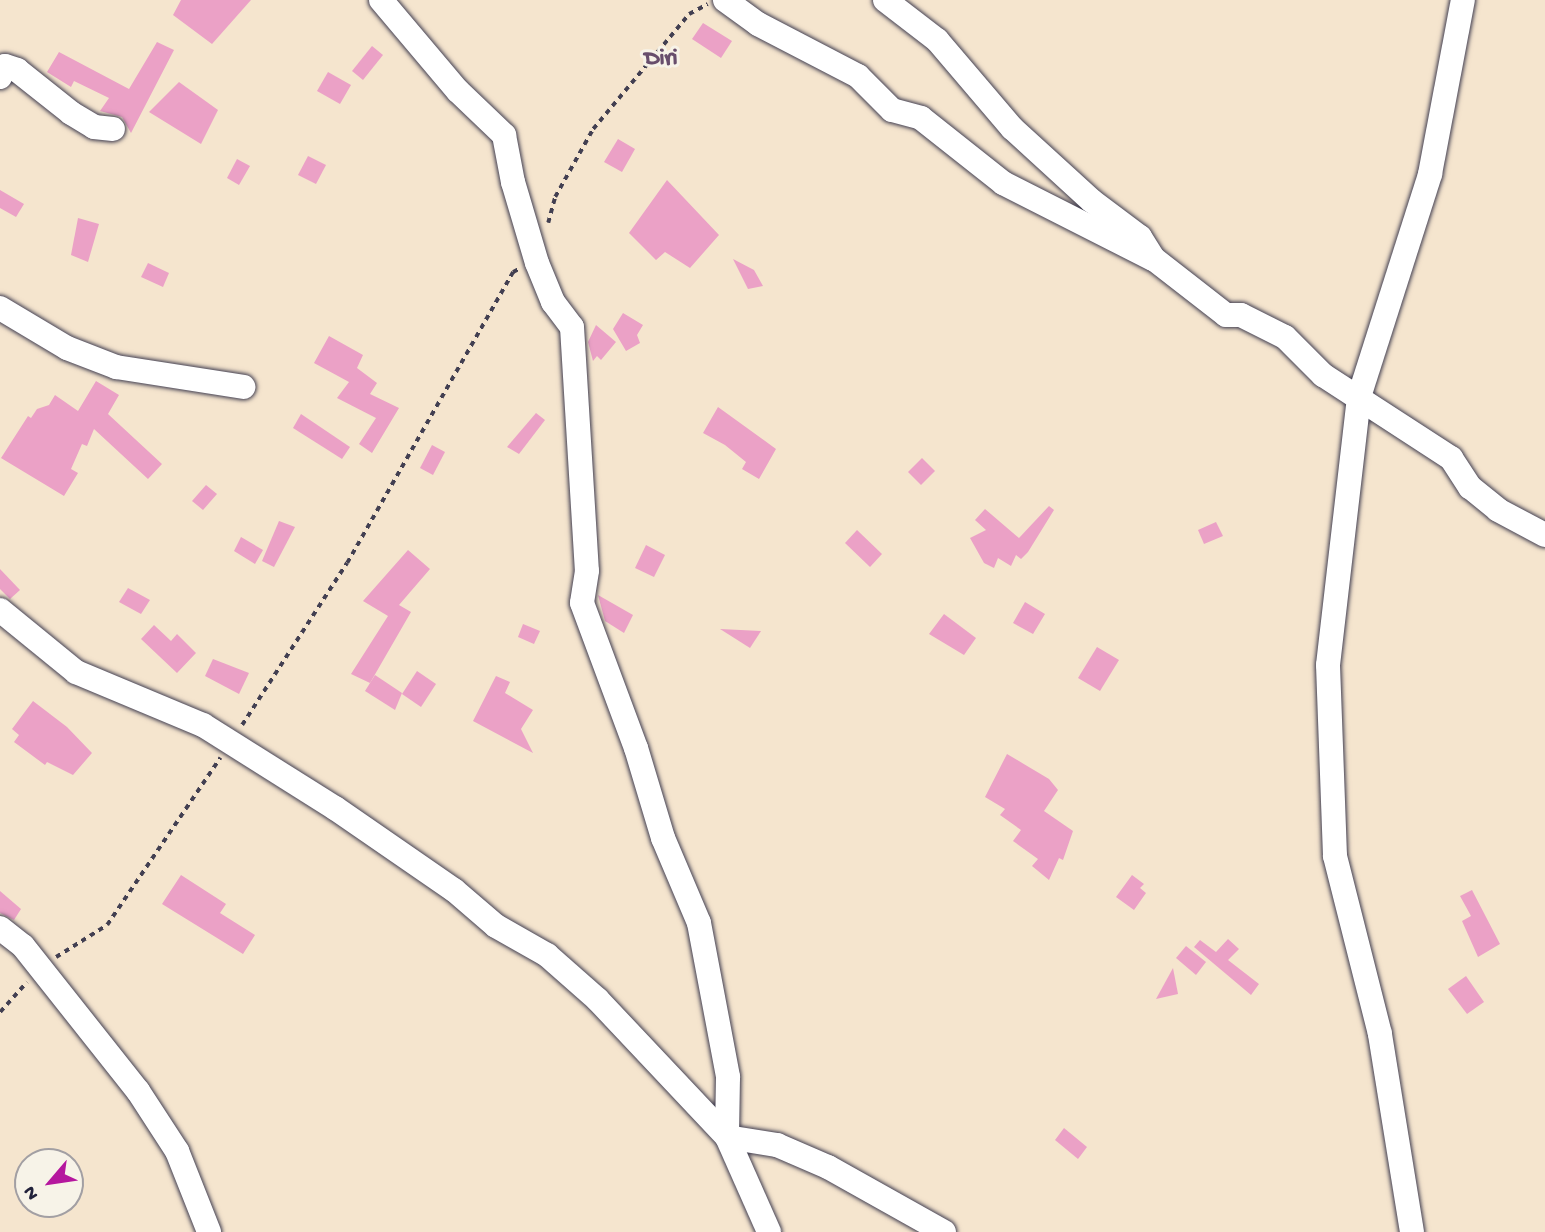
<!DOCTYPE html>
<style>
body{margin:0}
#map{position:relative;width:1545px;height:1232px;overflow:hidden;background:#f5e5ce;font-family:"Gochi Hand",sans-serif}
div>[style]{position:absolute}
.building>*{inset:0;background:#eba1c6}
.path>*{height:3.5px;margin-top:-1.75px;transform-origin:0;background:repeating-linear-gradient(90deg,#423f51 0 5px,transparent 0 10px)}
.roads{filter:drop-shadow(0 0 2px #423f51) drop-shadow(0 0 2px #423f51)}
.minor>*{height:24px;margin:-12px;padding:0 12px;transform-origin:12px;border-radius:12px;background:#fff}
span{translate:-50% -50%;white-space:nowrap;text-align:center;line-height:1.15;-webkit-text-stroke:6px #f7f3e8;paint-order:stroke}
.quarter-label{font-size:23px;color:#684e6c;font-weight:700}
.north{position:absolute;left:14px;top:1148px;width:70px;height:70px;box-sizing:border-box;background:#f7f3e8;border:2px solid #a29fa3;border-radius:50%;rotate:241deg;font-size:19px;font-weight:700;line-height:28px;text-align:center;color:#22223b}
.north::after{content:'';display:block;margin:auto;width:24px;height:32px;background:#b5179e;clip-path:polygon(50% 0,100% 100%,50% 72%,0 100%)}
</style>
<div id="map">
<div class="building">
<i style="clip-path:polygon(181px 0,251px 0,212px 44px,173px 15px)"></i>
<i style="clip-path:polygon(703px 23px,732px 41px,721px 58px,692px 39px)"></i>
<i style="clip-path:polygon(157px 42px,174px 50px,131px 133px,122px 117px,100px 111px,109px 98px,74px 81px,71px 87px,47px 72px,59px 52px,129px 89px)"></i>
<i style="clip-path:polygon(372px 46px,383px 55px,363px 80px,352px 71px)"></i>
<i style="clip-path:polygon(328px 72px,351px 85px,340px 104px,317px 91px)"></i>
<i style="clip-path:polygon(179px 82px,218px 110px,201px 144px,149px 112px)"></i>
<i style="clip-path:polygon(618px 139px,635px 149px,622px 172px,604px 162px)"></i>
<i style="clip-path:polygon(308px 156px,326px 165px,316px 184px,298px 175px)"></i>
<i style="clip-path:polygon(237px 159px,250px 166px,239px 185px,227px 178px)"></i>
<i style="clip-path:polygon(667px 180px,719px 235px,690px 268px,665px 252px,656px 260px,629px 233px)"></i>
<i style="clip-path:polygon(0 190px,24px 204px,16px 217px,0 208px)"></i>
<i style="clip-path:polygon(78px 218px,99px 224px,88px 262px,71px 255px)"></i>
<i style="clip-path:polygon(733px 259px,754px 270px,763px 286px,748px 289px)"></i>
<i style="clip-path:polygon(148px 263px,169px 273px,163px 287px,141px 277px)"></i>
<i style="clip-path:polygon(623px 313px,643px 325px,637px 335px,640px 343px,626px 351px,613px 329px)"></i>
<i style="clip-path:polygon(596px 325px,616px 342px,601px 360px,597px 356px,593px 361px,588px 342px)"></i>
<i style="clip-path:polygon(329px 336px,363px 355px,357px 368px,377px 383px,370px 394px,399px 408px,372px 453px,359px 444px,376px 418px,337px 398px,349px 382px,314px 363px)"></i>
<i style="clip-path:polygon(96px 381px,119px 395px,108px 414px,162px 464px,148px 479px,94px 429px,87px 446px,82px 444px,71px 469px,78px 473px,64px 496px,1px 458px,28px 416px,31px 418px,37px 409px,49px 405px,55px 395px,78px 411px)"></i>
<i style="clip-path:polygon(718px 407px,776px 449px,759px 479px,742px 469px,746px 462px,725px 445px,703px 433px)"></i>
<i style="clip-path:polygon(536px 413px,545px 420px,519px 454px,507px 447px)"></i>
<i style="clip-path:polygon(301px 414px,350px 447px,342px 459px,293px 428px)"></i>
<i style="clip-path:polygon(432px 445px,445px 452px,433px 475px,420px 468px)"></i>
<i style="clip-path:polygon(922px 458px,935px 471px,921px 485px,908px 472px)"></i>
<i style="clip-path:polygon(206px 485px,217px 494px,203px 510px,192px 501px)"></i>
<i style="clip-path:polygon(1049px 506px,1054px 510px,1028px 552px,1021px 559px,1016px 555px,1011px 566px,998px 558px,994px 568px,984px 563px,970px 538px,986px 530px,975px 520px,985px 509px,1019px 538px)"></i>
<i style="clip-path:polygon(279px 521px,295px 527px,274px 567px,262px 561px)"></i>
<i style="clip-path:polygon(1216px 522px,1223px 536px,1204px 544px,1198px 530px)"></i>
<i style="clip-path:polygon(857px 530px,882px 554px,870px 567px,845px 543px)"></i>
<i style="clip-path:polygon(241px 537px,263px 550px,255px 564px,234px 551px)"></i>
<i style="clip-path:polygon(646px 545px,665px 555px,654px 577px,635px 568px)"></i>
<i style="clip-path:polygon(408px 550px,430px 569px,399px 605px,411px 612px,370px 683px,351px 674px,388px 616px,363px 601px)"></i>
<i style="clip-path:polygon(0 569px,20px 590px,10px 599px,0 589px)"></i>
<i style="clip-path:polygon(128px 588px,150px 600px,141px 614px,119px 602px)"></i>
<i style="clip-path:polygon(598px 595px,633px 615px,624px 633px,605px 621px)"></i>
<i style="clip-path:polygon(1025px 602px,1045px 614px,1033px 634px,1013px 623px)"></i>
<i style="clip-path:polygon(944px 614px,976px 638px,964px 655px,929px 634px)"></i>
<i style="clip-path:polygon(523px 624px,540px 631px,534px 644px,518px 637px)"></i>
<i style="clip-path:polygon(154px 625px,171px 641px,177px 634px,196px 653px,177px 673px,141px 639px)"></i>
<i style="clip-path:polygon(720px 629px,761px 631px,750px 648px)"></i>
<i style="clip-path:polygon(1097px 647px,1119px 660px,1100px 691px,1078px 678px)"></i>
<i style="clip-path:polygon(213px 659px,249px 673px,239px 694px,205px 676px)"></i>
<i style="clip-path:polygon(417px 671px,436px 684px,421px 707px,402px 694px)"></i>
<i style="clip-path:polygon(375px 675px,402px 693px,395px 710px,365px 691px)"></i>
<i style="clip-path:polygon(496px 676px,510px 682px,505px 693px,533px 710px,521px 729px,533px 753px,473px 721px)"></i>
<i style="clip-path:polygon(33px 701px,67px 727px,92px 753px,73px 775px,47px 762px,45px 765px,14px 742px,19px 735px,12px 729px)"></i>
<i style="clip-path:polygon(1007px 754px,1049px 779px,1058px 790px,1044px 811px,1073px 831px,1063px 860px,1059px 858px,1049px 880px,1032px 866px,1038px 859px,1013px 841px,1021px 830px,1000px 815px,1005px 809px,985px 797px)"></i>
<i style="clip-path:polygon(181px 875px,226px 904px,220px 913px,255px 935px,243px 954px,162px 904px)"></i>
<i style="clip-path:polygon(1132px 875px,1144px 884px,1140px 888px,1146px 893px,1134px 910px,1116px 897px)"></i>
<i style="clip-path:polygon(1472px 890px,1500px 944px,1478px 957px,1462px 921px,1471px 916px,1460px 896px)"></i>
<i style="clip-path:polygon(0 891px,21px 909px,14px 920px,0 913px)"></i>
<i style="clip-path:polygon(1228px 939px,1239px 949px,1228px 960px,1259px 984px,1251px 995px,1194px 947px,1200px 940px,1216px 952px)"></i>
<i style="clip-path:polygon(1186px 946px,1206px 962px,1196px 975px,1176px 958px)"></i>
<i style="clip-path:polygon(1173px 968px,1178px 994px,1156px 999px)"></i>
<i style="clip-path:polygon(1466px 976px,1484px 1002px,1467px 1014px,1448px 989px)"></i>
<i style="clip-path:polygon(1064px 1128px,1087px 1147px,1078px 1159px,1055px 1140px)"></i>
</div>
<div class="path">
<i style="left:548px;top:223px;width:27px;rotate:-75deg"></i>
<i style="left:555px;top:197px;width:78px;rotate:-60.8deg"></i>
<i style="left:593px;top:129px;width:150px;rotate:-50.1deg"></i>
<i style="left:689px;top:14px;width:21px;rotate:-28deg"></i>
<i style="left:242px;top:725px;width:193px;rotate:-57.1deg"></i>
<i style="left:347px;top:563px;width:335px;rotate:-60.3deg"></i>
<i style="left:513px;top:272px;width:7px;rotate:-27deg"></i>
<i style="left:56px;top:957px;width:60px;rotate:-32.1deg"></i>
<i style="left:107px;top:925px;width:202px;rotate:-55.9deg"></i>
<i style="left:0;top:1012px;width:40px;rotate:-48deg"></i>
</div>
<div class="roads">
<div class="minor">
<i style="left:381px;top:0;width:119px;rotate:49.8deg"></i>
<i style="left:458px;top:91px;width:64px;rotate:43.7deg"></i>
<i style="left:504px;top:135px;width:48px;rotate:79.2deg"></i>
<i style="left:513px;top:182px;width:84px;rotate:73.5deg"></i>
<i style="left:537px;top:263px;width:42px;rotate:67.7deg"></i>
<i style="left:553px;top:302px;width:31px;rotate:53deg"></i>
<i style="left:572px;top:327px;width:244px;rotate:86.5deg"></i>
<i style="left:587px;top:571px;width:32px;rotate:99deg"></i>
<i style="left:582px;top:603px;width:155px;rotate:69.6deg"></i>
<i style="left:636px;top:748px;width:94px;rotate:73.3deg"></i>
<i style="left:663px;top:838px;width:92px;rotate:67deg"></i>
<i style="left:699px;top:923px;width:157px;rotate:79.3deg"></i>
<i style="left:728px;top:1077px;width:60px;rotate:91deg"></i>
<i style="left:727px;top:1137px;width:104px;rotate:66.1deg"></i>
<i style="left:725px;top:0;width:41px;rotate:36deg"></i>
<i style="left:758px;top:24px;width:113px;rotate:27.5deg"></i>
<i style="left:858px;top:76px;width:48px;rotate:45deg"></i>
<i style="left:892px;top:110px;width:30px;rotate:15deg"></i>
<i style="left:921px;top:118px;width:105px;rotate:38.4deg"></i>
<i style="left:1003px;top:183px;width:168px;rotate:26.9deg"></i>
<i style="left:885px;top:0;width:66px;rotate:37.6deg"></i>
<i style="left:937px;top:40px;width:116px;rotate:49.6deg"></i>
<i style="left:1012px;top:128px;width:108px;rotate:42.4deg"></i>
<i style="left:1092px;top:201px;width:60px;rotate:36.9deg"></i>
<i style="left:1140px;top:237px;width:26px;rotate:58deg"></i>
<i style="left:1154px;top:259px;width:91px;rotate:37.9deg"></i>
<i style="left:1226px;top:315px;width:15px"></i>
<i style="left:1241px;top:315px;width:49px;rotate:26.6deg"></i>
<i style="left:1285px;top:337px;width:54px;rotate:45deg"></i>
<i style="left:1323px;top:375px;width:153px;rotate:33deg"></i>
<i style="left:1451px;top:458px;width:35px;rotate:57deg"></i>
<i style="left:1470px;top:487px;width:36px;rotate:39deg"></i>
<i style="left:1498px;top:510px;width:53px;rotate:28deg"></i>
<i style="left:0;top:77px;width:12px;rotate:-66deg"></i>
<i style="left:5px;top:66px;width:13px;rotate:18deg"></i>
<i style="left:17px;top:70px;width:69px;rotate:38.5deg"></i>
<i style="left:71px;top:113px;width:27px;rotate:31deg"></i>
<i style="left:94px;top:127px;width:19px;rotate:6deg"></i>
<i style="left:0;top:308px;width:78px;rotate:30.8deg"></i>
<i style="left:67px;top:348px;width:53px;rotate:21.2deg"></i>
<i style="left:116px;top:367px;width:129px;rotate:8.9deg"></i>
<i style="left:0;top:610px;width:98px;rotate:39.2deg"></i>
<i style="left:76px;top:672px;width:138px;rotate:22.7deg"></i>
<i style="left:203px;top:725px;width:156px;rotate:32.2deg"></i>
<i style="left:335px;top:808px;width:145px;rotate:34.6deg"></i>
<i style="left:454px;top:890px;width:55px;rotate:40.6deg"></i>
<i style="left:496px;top:926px;width:59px;rotate:29.6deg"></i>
<i style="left:547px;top:955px;width:67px;rotate:41.3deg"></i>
<i style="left:597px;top:999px;width:190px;rotate:46.7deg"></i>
<i style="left:727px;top:1137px;width:51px;rotate:9.1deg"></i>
<i style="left:777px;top:1145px;width:56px;rotate:23.3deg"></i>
<i style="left:828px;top:1167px;width:133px;rotate:29.3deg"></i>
<i style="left:0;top:928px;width:29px;rotate:38deg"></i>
<i style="left:23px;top:946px;width:185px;rotate:51.6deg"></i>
<i style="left:138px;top:1091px;width:72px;rotate:57deg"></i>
<i style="left:177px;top:1151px;width:87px;rotate:68.4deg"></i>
<i style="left:1412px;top:1232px;width:201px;rotate:-99.2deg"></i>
<i style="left:1380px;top:1034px;width:184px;rotate:-104.2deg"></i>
<i style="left:1335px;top:856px;width:191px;rotate:-92.1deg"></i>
<i style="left:1328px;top:665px;width:270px;rotate:-83.4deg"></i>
<i style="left:1359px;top:397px;width:234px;rotate:-72.3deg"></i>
<i style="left:1430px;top:174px;width:177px;rotate:-79.3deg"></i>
</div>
</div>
<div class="quarter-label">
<span style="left:661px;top:60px">Diri</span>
</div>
<div class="north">N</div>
</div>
